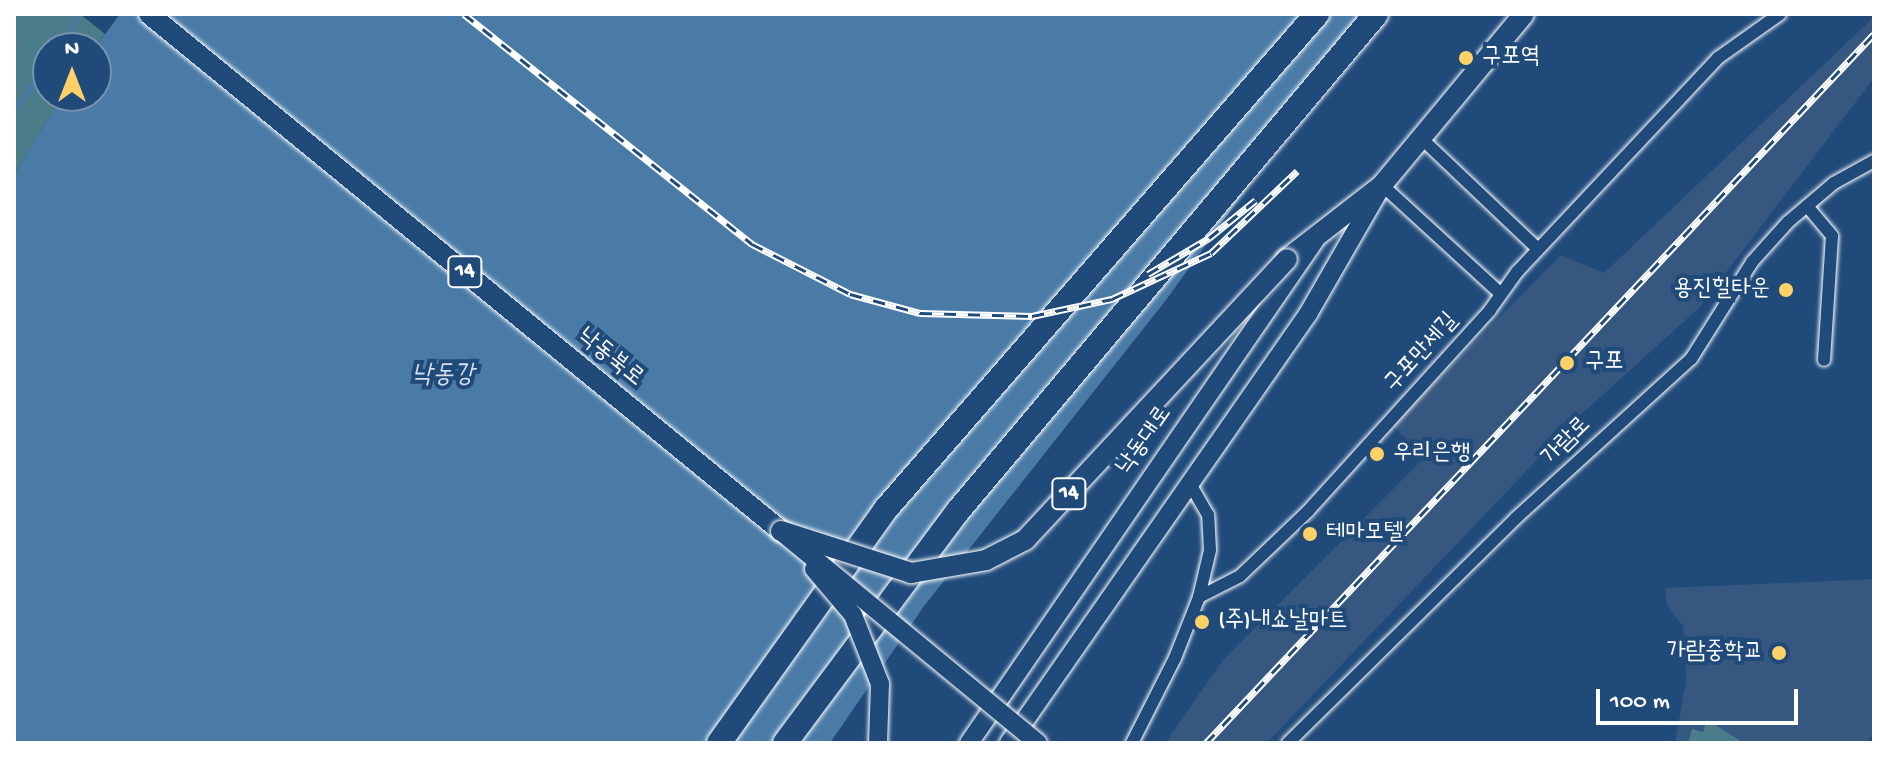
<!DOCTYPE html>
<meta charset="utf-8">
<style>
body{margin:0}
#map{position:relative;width:1888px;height:757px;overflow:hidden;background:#1f4a7a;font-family:"Gochi Hand","Poor Story",sans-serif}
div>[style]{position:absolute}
.built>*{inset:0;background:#36577f}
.green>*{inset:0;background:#4a7d89}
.water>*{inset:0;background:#4a7ba7}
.stream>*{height:4px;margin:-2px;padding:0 2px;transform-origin:2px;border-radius:2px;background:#4a7ba7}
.roads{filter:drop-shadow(0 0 2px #fff) drop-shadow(0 0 2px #fff)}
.street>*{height:12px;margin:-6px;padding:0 6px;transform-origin:6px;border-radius:6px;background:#1f4a7a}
.secondary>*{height:18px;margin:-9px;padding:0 9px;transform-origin:9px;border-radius:9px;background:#1f4a7a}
.primary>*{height:20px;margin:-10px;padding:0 10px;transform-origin:10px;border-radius:10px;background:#1f4a7a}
.highway>*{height:24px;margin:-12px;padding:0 12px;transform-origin:12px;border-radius:12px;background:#1f4a7a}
.rail>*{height:7px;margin-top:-3.5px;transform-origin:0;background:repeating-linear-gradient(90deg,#1f4a7a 0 12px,#fff 0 24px);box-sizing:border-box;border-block:2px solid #fff}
.bridges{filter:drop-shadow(0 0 2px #fff) drop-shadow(0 0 2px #fff)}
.secondary-bridge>*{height:18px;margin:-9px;padding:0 9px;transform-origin:9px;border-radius:9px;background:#1f4a7a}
.primary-bridge>*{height:20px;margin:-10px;padding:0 10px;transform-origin:10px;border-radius:10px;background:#1f4a7a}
.dots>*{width:22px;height:22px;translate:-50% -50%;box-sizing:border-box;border:4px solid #1f4a7a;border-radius:50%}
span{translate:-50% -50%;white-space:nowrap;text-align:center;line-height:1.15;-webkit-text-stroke:8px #1f4a7a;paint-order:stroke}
.shield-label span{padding:2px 6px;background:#1f4a7a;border:2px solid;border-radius:6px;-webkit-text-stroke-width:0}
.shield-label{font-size:22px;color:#fff;font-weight:700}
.poi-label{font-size:24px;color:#fff}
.left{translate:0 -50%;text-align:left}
.right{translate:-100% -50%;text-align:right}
.street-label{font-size:24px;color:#fff}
.water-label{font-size:26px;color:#d2dee9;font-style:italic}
.frame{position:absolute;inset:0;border:16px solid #fff;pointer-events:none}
.north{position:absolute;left:32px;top:32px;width:80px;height:80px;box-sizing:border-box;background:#1f4a7a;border:2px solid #7992af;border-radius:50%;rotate:0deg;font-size:22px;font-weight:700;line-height:32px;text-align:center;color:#fff}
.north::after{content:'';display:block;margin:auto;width:28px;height:36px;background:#ffd166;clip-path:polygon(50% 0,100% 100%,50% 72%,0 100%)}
.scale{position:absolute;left:1596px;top:689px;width:202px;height:36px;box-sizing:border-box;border:4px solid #fff;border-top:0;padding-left:10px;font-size:24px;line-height:28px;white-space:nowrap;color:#fff;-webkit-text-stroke:6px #1f4a7a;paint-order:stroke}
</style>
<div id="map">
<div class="built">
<i style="clip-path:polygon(1874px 17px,1874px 78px,1699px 308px,1576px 419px,1267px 743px,1165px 743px,1223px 660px,1425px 457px,1392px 425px,1561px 255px,1604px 273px)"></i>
<i style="clip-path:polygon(1874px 579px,1874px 734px,1866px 743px,1675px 743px,1686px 680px,1683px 626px,1667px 606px,1665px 588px)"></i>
</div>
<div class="green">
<i style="clip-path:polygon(14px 14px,80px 14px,105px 34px,95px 48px,48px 48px,48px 96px,62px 96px,14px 175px)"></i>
<i style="clip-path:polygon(1707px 720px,1744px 743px,1688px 743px,1692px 729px,1703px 732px)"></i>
</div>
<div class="water">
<i style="clip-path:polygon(120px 14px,1373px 14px,1166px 300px,924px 606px,830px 743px,14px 743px,14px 175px,62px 96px,96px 96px,95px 48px)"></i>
</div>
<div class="stream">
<i style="left:59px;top:48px;width:39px;rotate:-60deg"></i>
<i style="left:14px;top:111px;width:59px;rotate:-54.7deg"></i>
</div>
<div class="roads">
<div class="street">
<i style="left:1421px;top:138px;width:161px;rotate:43.5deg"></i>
<i style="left:1382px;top:185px;width:161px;rotate:42.5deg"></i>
<i style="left:1807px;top:206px;width:39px;rotate:50deg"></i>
<i style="left:1832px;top:236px;width:124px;rotate:93.7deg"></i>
<i style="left:1199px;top:597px;width:46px;rotate:-27.1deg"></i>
<i style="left:1240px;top:576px;width:94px;rotate:-43.7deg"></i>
<i style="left:1308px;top:511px;width:271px;rotate:-47.8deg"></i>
<i style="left:1490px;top:310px;width:47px;rotate:-54.6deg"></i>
<i style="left:1517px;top:272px;width:294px;rotate:-46.8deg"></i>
<i style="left:1718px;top:58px;width:76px;rotate:-35.4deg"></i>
<i style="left:1132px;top:743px;width:95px;rotate:-63.2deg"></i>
<i style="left:1175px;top:658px;width:66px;rotate:-68.5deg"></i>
<i style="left:1199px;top:597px;width:48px;rotate:-76.8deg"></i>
<i style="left:1210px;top:550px;width:35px;rotate:-93deg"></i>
<i style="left:1208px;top:515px;width:34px;rotate:-120deg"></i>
<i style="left:1288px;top:743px;width:320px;rotate:-44.6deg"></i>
<i style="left:1516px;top:518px;width:236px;rotate:-42.3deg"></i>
<i style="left:1691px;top:359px;width:115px;rotate:-57.8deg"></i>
<i style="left:1752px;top:262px;width:54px;rotate:-48deg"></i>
<i style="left:1788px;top:222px;width:60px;rotate:-40.3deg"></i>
<i style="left:1834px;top:183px;width:46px;rotate:-28.8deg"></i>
</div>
<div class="secondary">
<i style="left:969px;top:743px;width:611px;rotate:-55.48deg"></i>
<i style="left:1009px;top:743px;width:523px;rotate:-55.12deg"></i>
<i style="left:1308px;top:314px;width:146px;rotate:-60.1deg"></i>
</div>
<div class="primary">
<i style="left:149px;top:14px;width:817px;rotate:39.28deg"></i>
<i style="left:1287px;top:259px;width:120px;rotate:-37.9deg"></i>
<i style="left:1382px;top:185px;width:222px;rotate:-50.3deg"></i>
</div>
<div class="highway">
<i style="left:719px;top:743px;width:286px;rotate:-54.5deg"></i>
<i style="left:885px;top:510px;width:658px;rotate:-48.95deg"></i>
<i style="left:785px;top:743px;width:289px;rotate:-53.3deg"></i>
<i style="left:958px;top:511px;width:649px;rotate:-49.93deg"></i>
</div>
</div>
<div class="rail">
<i style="left:464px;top:14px;width:369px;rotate:38.6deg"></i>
<i style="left:752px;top:244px;width:110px;rotate:27deg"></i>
<i style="left:850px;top:294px;width:73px;rotate:15.2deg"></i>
<i style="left:920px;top:313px;width:112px;rotate:1.5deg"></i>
<i style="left:1032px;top:316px;width:82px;rotate:-12deg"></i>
<i style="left:1112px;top:299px;width:109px;rotate:-24.9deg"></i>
<i style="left:1211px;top:253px;width:119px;rotate:-43.6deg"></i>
<i style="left:1148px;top:274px;width:71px;rotate:-30.5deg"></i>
<i style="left:1209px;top:238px;width:60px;rotate:-39deg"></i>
<i style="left:1206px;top:743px;width:974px;rotate:-46.71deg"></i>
</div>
<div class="bridges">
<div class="secondary-bridge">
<i style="left:783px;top:533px;width:330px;rotate:39.5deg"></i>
<i style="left:814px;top:569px;width:60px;rotate:49.7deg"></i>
<i style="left:853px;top:615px;width:74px;rotate:68.6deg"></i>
<i style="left:880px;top:684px;width:59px;rotate:91.9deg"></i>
</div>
<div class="primary-bridge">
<i style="left:781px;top:531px;width:137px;rotate:17.9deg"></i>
<i style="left:911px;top:573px;width:76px;rotate:-9.8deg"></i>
<i style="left:986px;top:560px;width:44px;rotate:-27.1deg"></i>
<i style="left:1025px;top:540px;width:384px;rotate:-47deg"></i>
</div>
</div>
<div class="dots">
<i style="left:1466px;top:58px;background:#ffd166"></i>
<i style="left:1786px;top:290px;background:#ffd166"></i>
<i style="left:1567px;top:363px;background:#ffd166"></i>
<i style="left:1377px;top:454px;background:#ffd166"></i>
<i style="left:1310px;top:534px;background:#ffd166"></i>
<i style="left:1202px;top:622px;background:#ffd166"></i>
<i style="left:1779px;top:653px;background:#ffd166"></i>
</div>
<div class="shield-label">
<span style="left:465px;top:272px">14</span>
<span style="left:1069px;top:494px">14</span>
</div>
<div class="poi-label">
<span class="left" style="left:1482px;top:58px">구포역</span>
<span class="right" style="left:1770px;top:290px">용진힐타운</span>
<span class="left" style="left:1585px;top:363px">구포</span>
<span class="left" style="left:1393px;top:454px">우리은행</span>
<span class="left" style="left:1326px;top:534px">테마모텔</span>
<span class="left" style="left:1218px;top:622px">(주)내쇼날마트</span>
<span class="right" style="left:1763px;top:653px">가람중학교</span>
</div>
<div class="street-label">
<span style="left:1422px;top:353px;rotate:-48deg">구포만세길</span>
<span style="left:610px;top:358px;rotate:39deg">낙동북로</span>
<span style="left:1145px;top:441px;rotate:-55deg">낙동대로</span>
<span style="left:1567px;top:442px;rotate:-45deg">가람로</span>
</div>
<div class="water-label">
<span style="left:443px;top:377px">낙동강</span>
</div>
<div class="frame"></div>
<div class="north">N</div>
<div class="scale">100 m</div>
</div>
